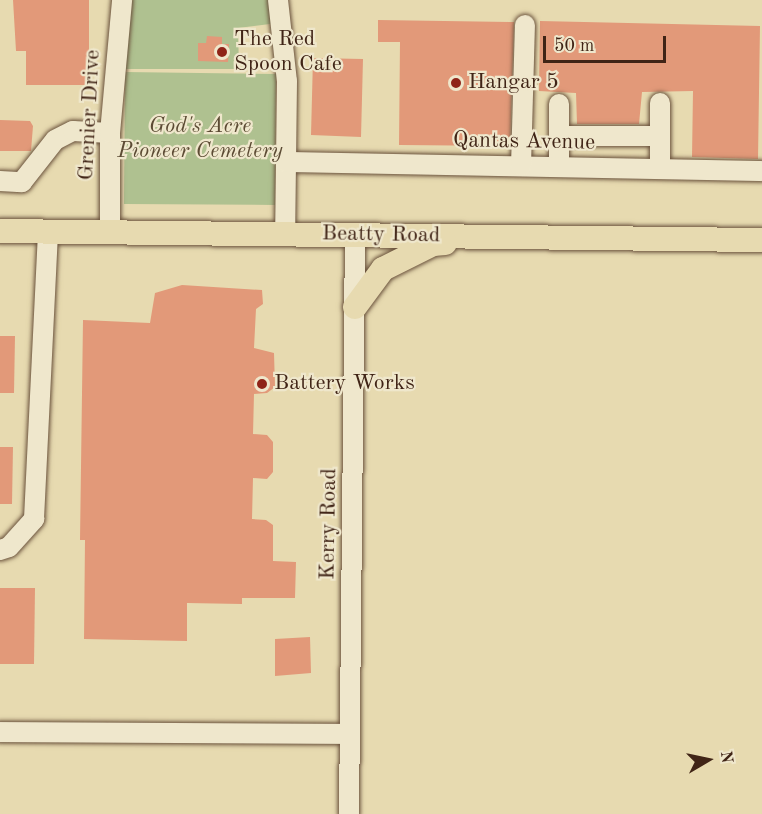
<!DOCTYPE html>
<style>
body{margin:0}
#map{position:relative;width:762px;height:814px;overflow:hidden;background:#e7dab0;font-family:"Old Standard TT",serif}
div>[style]{position:absolute}
.green>*{inset:0;background:#afc190}
.building>*{inset:0;background:#e29979}
.roads{filter:drop-shadow(0 0 2px #6a523c) drop-shadow(0 0 2px #6a523c)}
.minor>*{height:20px;margin:-10px;padding:0 10px;transform-origin:10px;border-radius:10px;background:#efe7cc}
.major>*{height:24px;margin:-12px;padding:0 12px;transform-origin:12px;border-radius:12px;background:#e7dab0}
.dots>*{width:16px;height:16px;translate:-50% -50%;box-sizing:border-box;border:3px solid #efe7cc;border-radius:50%}
span{translate:-50% -50%;white-space:nowrap;text-align:center;line-height:1.15;-webkit-text-stroke:4.5px #efe7cc;paint-order:stroke}
.poi-label{font-size:22px;color:#402416}
.left{translate:0 -50%;text-align:left}
.street-label{font-size:22px;color:#402416}
.park-label{font-size:22px;color:#5c4b34;font-style:italic}
.north{position:absolute;left:678px;top:730px;width:60px;height:60px;-webkit-text-stroke:4px #efe7cc;paint-order:stroke;rotate:81deg;font-size:16px;font-weight:700;line-height:24px;text-align:center;color:#402416}
.north::after{content:'';display:block;margin:auto;width:21px;height:27px;background:#402416;clip-path:polygon(50% 0,100% 100%,50% 72%,0 100%)}
.scale{position:absolute;left:543px;top:36px;width:123px;height:27px;box-sizing:border-box;border:3px solid #402416;border-top:0;padding-left:8px;font-size:18px;line-height:21px;white-space:nowrap;color:#402416;-webkit-text-stroke:4px #efe7cc;paint-order:stroke}
</style>
<div id="map">
<div class="green">
<i style="clip-path:polygon(129px 0,275px 0,278px 23px,238px 28px,239px 69px,125px 69px)"></i>
<i style="clip-path:polygon(125px 72px,276px 74px,275px 205px,124px 204px)"></i>
</div>
<div class="building">
<i style="clip-path:polygon(13px 0,89px 0,89px 85px,26px 85px,26px 51px,16px 51px)"></i>
<i style="clip-path:polygon(378px 20px,514px 22px,510px 146px,399px 145px,400px 42px,378px 42px)"></i>
<i style="clip-path:polygon(540px 21px,760px 26px,758px 159px,692px 157px,693px 91px,642px 92px,639px 124px,577px 124px,576px 93px,539px 91px)"></i>
<i style="clip-path:polygon(207px 36px,222px 37px,222px 44px,229px 44px,228px 62px,198px 61px,198px 43px,206px 43px)"></i>
<i style="clip-path:polygon(313px 58px,363px 59px,361px 137px,311px 135px)"></i>
<i style="clip-path:polygon(0 120px,30px 121px,33px 126px,31px 151px,0 151px)"></i>
<i style="clip-path:polygon(182px 285px,262px 290px,263px 304px,256px 309px,254px 348px,274px 353px,275px 387px,267px 393px,254px 394px,253px 434px,267px 435px,273px 442px,273px 472px,267px 479px,253px 478px,252px 519px,266px 520px,273px 525px,273px 561px,296px 562px,295px 598px,242px 598px,242px 604px,187px 603px,187px 641px,84px 639px,85px 540px,80px 540px,83px 320px,150px 323px,155px 293px)"></i>
<i style="clip-path:polygon(0 336px,15px 336px,14px 393px,0 393px)"></i>
<i style="clip-path:polygon(0 447px,13px 447px,12px 504px,0 504px)"></i>
<i style="clip-path:polygon(0 588px,35px 588px,34px 664px,0 664px)"></i>
<i style="clip-path:polygon(310px 637px,311px 673px,275px 676px,275px 639px)"></i>
</div>
<div class="roads">
<div class="minor">
<i style="left:278px;top:0;width:81px;rotate:83.7deg"></i>
<i style="left:287px;top:81px;width:153px;rotate:90.7deg"></i>
<i style="left:559px;top:104px;width:63px;rotate:90deg"></i>
<i style="left:559px;top:136px;width:101px"></i>
<i style="left:286px;top:162px;width:476px;rotate:1.1deg"></i>
<i style="left:521px;top:166px;width:141px;rotate:-88.4deg"></i>
<i style="left:660px;top:169px;width:66px;rotate:-90deg"></i>
<i style="left:0;top:181px;width:22px;rotate:3deg"></i>
<i style="left:22px;top:182px;width:53px;rotate:-51.8deg"></i>
<i style="left:55px;top:140px;width:20px;rotate:-27deg"></i>
<i style="left:73px;top:131px;width:37px;rotate:3deg"></i>
<i style="left:110px;top:232px;width:99px;rotate:-90deg"></i>
<i style="left:110px;top:133px;width:134px;rotate:-84.8deg"></i>
<i style="left:0;top:550px;width:9px;rotate:-18deg"></i>
<i style="left:9px;top:547px;width:38px;rotate:-48deg"></i>
<i style="left:34px;top:519px;width:288px;rotate:-87.2deg"></i>
<i style="left:0;top:732px;width:350px;rotate:0.3deg"></i>
<i style="left:349px;top:814px;width:580px;rotate:-89.41deg"></i>
</div>
<div class="major">
<i style="left:0;top:231px;width:762px;rotate:0.68deg"></i>
<i style="left:355px;top:307px;width:47px;rotate:-53.6deg"></i>
<i style="left:383px;top:269px;width:56px;rotate:-26.6deg"></i>
<i style="left:433px;top:244px;width:12px;rotate:-5deg"></i>
</div>
</div>
<div class="dots">
<i style="left:222px;top:52px;background:#8f2418"></i>
<i style="left:456px;top:83px;background:#8f2418"></i>
<i style="left:262px;top:384px;background:#8f2418"></i>
</div>
<div class="poi-label">
<span class="left" style="left:234px;top:52px">The Red<br>Spoon Cafe</span>
<span class="left" style="left:468px;top:83px">Hangar 5</span>
<span class="left" style="left:274px;top:384px">Battery Works</span>
</div>
<div class="street-label">
<span style="left:90px;top:115px;rotate:-87deg">Grenier Drive</span>
<span style="left:524px;top:142px;rotate:1deg">Qantas Avenue</span>
<span style="left:381px;top:235px;rotate:1deg">Beatty Road</span>
<span style="left:329px;top:524px;rotate:-89deg">Kerry Road</span>
</div>
<div class="park-label">
<span style="left:200px;top:139px">God's Acre<br>Pioneer Cemetery</span>
</div>
<div class="north">N</div>
<div class="scale">50 m</div>
</div>
